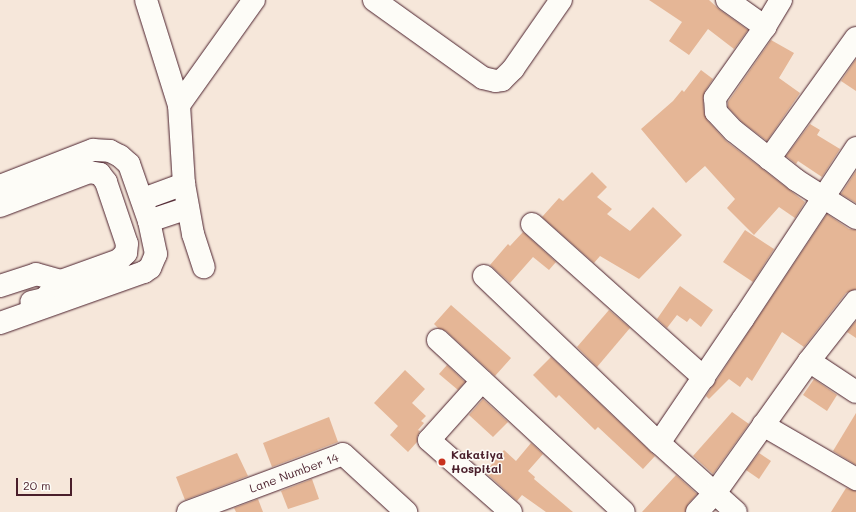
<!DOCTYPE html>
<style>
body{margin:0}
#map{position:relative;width:856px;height:512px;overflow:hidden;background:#f6e7da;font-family:Mali,sans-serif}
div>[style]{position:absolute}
.building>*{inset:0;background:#e5b696}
.roads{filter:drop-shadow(0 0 1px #4a1f2b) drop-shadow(0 0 1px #4a1f2b)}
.minor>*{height:22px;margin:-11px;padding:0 11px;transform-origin:11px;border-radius:11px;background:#fdfcf7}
.dots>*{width:11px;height:11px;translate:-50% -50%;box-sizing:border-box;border:2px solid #fdfcf7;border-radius:50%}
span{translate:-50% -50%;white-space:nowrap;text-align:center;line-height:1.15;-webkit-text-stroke:3px #fdfcf7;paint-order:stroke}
.poi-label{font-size:12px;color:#4a1f2b;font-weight:700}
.left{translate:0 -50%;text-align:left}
.street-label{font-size:12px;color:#4a1f2b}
.scale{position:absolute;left:16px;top:478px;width:56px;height:18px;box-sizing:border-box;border:2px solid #4a1f2b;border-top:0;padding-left:5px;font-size:12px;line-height:14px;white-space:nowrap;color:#4a1f2b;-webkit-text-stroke:3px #fdfcf7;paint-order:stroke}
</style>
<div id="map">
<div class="building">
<i style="clip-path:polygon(649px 0,709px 0,720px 10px,748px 30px,734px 49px,708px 29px,689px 55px,669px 41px,682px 22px)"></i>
<i style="clip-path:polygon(771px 40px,794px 53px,779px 78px,800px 93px,767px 141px,742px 122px,728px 107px,728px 102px)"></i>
<i style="clip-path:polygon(856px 59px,856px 91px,841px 81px)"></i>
<i style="clip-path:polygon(701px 70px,713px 79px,705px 91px,703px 98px,704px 113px,707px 120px,726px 141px,805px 202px,795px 218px,779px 207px,754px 235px,727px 208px,735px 199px,705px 166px,686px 183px,641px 129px,673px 101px,682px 90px,684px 92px)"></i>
<i style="clip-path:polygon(810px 124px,820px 130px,817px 135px,840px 149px,822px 177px,798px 161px,796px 164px,786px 156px)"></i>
<i style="clip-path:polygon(856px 171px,856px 203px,841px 194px)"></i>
<i style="clip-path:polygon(592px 172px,607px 187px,597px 197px,612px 209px,607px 214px,630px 231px,653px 207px,682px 235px,639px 279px,600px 256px,594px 263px,542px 217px,559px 198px,563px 201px)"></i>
<i style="clip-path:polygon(827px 214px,849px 229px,856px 230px,856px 289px,846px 293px,804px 347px,782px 332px,752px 381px,747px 377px,740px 387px,729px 379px,709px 399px,706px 396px)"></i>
<i style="clip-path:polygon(745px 230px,774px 249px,753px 282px,723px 262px)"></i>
<i style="clip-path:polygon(523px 232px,556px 262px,549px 270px,533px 257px,510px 283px,490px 265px,508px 244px,510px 246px)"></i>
<i style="clip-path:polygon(680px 286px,713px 310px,701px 327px,690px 318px,687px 322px,677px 315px,667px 328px,657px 319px)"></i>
<i style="clip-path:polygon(451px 305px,511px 358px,495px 376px,446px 331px,438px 328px,434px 324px)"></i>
<i style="clip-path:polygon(609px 310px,630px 328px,597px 367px,577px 347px)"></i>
<i style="clip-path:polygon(856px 321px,856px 338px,847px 332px)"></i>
<i style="clip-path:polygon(551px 357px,655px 456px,643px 469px,598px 427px,595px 430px,559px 395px,556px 398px,533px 375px)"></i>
<i style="clip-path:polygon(447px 365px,465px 382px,458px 390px,439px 374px)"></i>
<i style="clip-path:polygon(405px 370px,425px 389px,412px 403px,426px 416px,421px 421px,424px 423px,418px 430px,420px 431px,417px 437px,417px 442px,408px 452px,390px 435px,398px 426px,374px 403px)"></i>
<i style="clip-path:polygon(814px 379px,837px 395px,827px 411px,803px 395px)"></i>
<i style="clip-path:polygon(483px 399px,508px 422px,493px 437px,469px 415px)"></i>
<i style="clip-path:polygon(732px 412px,749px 424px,713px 474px,693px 456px)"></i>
<i style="clip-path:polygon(856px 413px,856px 465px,833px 451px)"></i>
<i style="clip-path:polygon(329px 417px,338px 442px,272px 467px,263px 443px)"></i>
<i style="clip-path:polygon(531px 443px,543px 454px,528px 471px,535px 477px,534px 479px,573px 512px,546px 512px,522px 495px,517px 501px,485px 472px,504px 450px,516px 461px)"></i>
<i style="clip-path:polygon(237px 453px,248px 476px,185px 500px,176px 477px)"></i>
<i style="clip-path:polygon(759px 453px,771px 461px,759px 479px,746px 470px)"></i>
<i style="clip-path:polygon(676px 475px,697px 494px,688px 504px,685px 512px,642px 512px)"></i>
<i style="clip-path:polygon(312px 479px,319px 499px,288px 509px,281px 491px)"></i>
<i style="clip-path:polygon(846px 488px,856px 491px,856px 512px,831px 512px)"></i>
<i style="clip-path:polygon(258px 499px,263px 512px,236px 512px,234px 508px)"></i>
</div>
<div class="roads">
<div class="minor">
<i style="left:146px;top:0;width:110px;rotate:72.6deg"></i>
<i style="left:179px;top:105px;width:79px;rotate:86.4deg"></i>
<i style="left:184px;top:184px;width:51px;rotate:79.8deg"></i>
<i style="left:193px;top:234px;width:35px;rotate:72deg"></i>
<i style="left:374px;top:0;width:134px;rotate:35.6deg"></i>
<i style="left:483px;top:78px;width:13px;rotate:13deg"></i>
<i style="left:496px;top:81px;width:6px;rotate:-9deg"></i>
<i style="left:502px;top:80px;width:16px;rotate:-45deg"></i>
<i style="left:513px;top:69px;width:84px;rotate:-55.2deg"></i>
<i style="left:727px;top:0;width:47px;rotate:35.4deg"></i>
<i style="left:781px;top:0;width:31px;rotate:121deg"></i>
<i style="left:765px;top:27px;width:87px;rotate:125.2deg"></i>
<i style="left:715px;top:98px;width:14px;rotate:86deg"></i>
<i style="left:716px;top:112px;width:26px;rotate:47deg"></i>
<i style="left:734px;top:131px;width:79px;rotate:38.3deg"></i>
<i style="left:796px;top:180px;width:71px;rotate:32.3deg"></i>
<i style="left:179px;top:105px;width:129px;rotate:-54.5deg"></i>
<i style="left:769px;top:159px;width:149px;rotate:-54.3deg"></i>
<i style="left:0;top:186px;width:100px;rotate:-21.2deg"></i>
<i style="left:93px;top:150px;width:17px;rotate:3deg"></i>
<i style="left:110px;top:151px;width:11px;rotate:27deg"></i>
<i style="left:120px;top:156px;width:12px;rotate:42deg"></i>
<i style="left:129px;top:164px;width:60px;rotate:70.7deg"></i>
<i style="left:149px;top:221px;width:34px;rotate:78deg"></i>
<i style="left:156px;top:254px;width:15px;rotate:113deg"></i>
<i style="left:150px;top:268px;width:7px;rotate:146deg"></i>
<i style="left:144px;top:272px;width:153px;rotate:160.5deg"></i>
<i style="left:143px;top:199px;width:44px;rotate:-20.1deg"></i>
<i style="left:0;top:206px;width:95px;rotate:-20.9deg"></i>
<i style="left:89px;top:172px;width:11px;rotate:10deg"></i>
<i style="left:100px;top:174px;width:10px;rotate:53deg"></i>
<i style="left:106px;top:182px;width:65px;rotate:71.3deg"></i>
<i style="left:127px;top:244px;width:9px;rotate:96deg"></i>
<i style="left:126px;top:253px;width:10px;rotate:135deg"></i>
<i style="left:119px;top:260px;width:62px;rotate:160.1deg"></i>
<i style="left:61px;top:281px;width:25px;rotate:133deg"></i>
<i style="left:44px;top:299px;width:13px;rotate:167deg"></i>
<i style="left:149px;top:221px;width:41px;rotate:-18.4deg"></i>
<i style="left:532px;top:224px;width:231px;rotate:41.8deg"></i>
<i style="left:484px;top:276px;width:242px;rotate:43.7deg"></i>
<i style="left:659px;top:443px;width:103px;rotate:41.9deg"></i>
<i style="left:0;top:286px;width:38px;rotate:-18deg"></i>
<i style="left:36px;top:274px;width:26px;rotate:16deg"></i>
<i style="left:438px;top:340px;width:253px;rotate:42.8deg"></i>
<i style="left:809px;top:361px;width:56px;rotate:33.4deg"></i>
<i style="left:482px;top:381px;width:79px;rotate:131.9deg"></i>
<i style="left:429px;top:440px;width:109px;rotate:41.3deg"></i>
<i style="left:763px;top:425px;width:108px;rotate:30.1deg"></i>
<i style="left:659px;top:443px;width:150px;rotate:-55.9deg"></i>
<i style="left:743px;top:319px;width:205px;rotate:-56.5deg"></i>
<i style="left:188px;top:512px;width:165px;rotate:-20.5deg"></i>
<i style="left:343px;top:454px;width:86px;rotate:42.6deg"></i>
<i style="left:697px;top:512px;width:26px;rotate:-47deg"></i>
<i style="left:715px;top:493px;width:162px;rotate:-54.5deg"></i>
<i style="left:809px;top:361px;width:76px;rotate:-51.9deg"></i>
</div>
</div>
<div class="dots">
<i style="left:442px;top:462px;background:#c8321e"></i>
</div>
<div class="poi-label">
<span class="left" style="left:451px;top:462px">Kakatiya<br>Hospital</span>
</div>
<div class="street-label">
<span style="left:294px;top:473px;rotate:-20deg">Lane Number 14</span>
</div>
<div class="scale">20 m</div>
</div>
